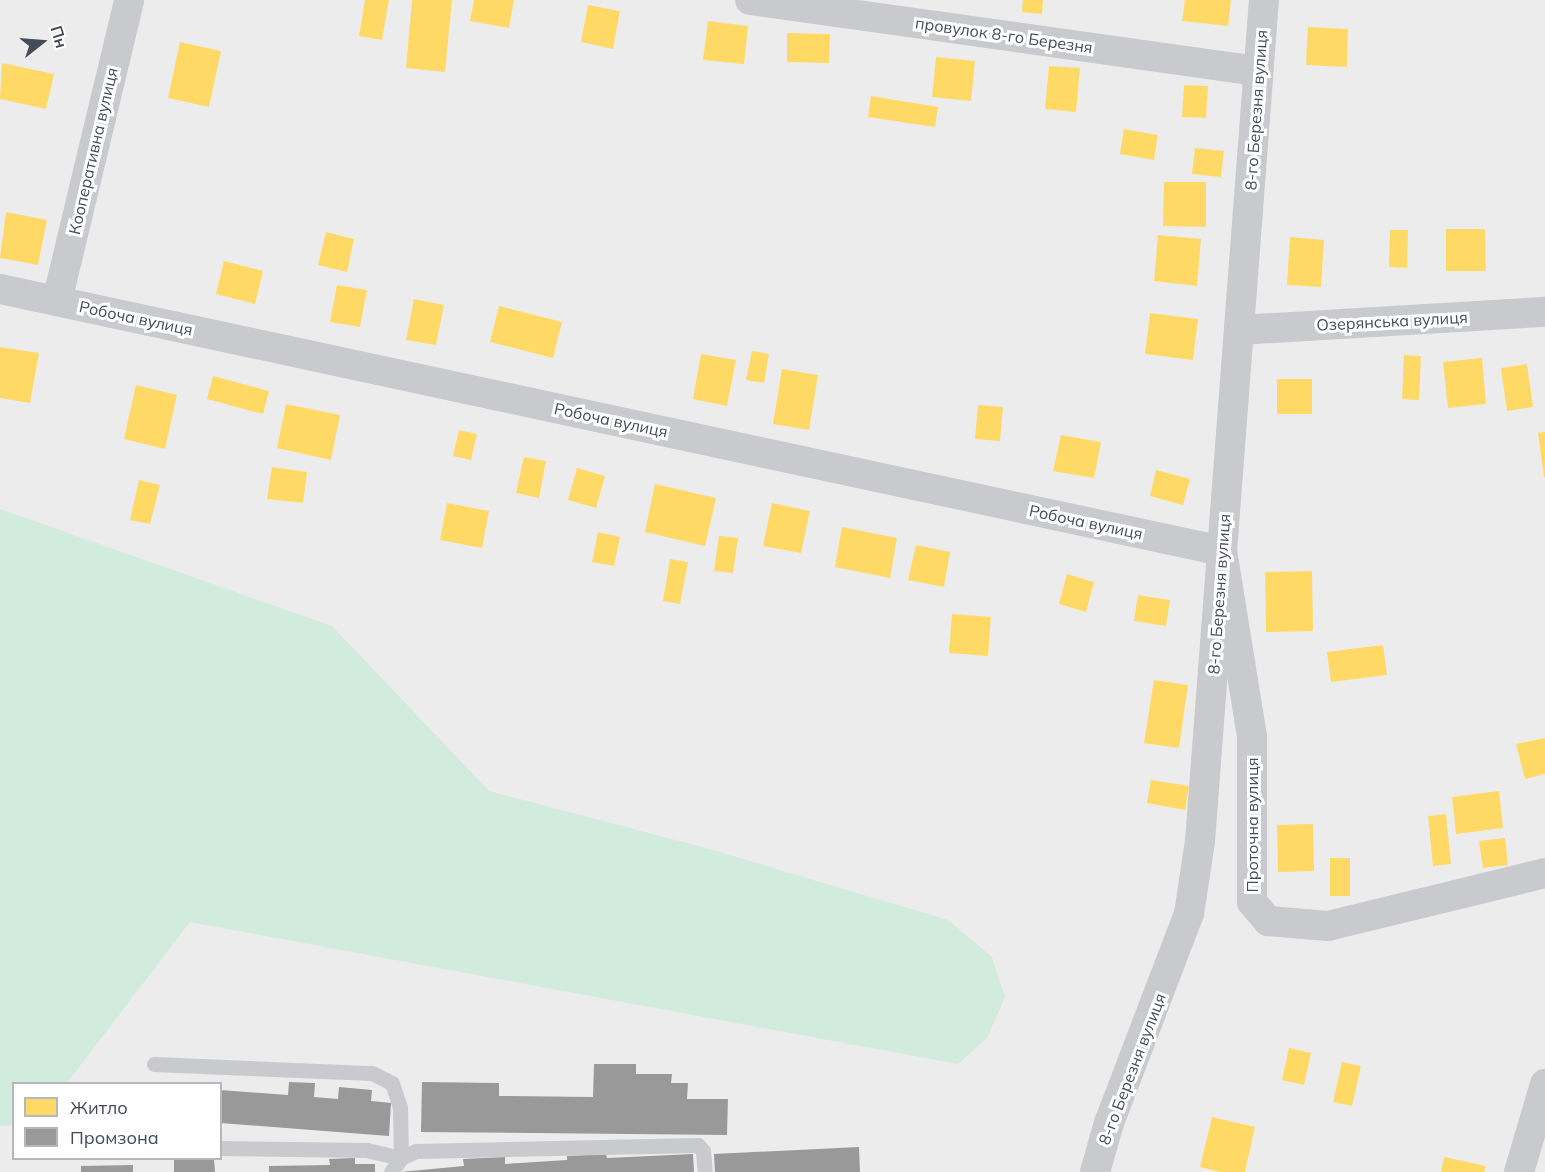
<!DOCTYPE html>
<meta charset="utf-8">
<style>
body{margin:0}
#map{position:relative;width:1545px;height:1172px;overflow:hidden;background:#edecec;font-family:Mulish,sans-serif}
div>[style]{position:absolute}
.green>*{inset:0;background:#d1ebdd}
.homes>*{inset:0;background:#ffd966}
.industry>*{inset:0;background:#999}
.service>*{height:15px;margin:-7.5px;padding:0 7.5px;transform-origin:7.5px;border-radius:7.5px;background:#c8cacd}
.minor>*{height:30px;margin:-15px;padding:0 15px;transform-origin:15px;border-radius:15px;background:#c8cacd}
span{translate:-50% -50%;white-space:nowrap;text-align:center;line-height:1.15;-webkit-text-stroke:6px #fff;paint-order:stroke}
.street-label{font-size:16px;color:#444d57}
.legend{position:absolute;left:12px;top:1082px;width:210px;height:78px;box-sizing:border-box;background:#fff;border:2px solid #b4b8bc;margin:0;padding:8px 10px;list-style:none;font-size:18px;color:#444d57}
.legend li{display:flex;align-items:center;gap:12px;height:30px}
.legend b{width:30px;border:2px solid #b4b8bc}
.north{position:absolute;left:12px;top:12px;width:60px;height:60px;-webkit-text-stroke:4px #fff;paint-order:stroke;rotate:73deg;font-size:16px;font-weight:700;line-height:24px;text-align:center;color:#444d57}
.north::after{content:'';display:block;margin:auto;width:21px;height:27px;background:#444d57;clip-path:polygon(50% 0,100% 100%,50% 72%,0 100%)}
</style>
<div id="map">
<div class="green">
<i style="clip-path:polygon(0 509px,332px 626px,489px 791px,706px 848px,948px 920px,992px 957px,1005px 997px,987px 1038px,958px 1064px,190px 922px,67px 1083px,14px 1084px,13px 1125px,0 1126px)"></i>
</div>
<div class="homes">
<i style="clip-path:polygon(365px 0,389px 0,382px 40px,359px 36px)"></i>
<i style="clip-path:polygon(412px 0,452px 0,445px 72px,406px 68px)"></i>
<i style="clip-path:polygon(474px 0,514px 0,509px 28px,470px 21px)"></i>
<i style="clip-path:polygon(1023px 0,1043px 0,1042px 14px,1022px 12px)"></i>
<i style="clip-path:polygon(1185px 0,1231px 0,1228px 26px,1182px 21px)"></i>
<i style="clip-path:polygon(588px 5px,620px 11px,613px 49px,581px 42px)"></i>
<i style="clip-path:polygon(708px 21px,748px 26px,744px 64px,703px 60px)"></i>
<i style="clip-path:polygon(1308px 27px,1348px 29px,1347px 67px,1306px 65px)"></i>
<i style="clip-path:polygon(787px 33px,830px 34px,829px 63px,787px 62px)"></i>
<i style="clip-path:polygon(180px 42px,221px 51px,209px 107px,168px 98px)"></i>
<i style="clip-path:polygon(936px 57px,975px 61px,971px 101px,932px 97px)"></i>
<i style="clip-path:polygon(2px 63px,54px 74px,46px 109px,0 99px)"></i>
<i style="clip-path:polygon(1049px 66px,1080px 68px,1076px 112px,1045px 109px)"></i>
<i style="clip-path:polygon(1184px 85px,1208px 86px,1206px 118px,1182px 117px)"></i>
<i style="clip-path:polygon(871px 96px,938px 107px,935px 127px,868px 117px)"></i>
<i style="clip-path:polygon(1124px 129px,1158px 135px,1154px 160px,1120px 154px)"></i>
<i style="clip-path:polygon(1195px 148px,1224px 151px,1221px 177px,1192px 174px)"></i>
<i style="clip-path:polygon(1164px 182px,1206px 182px,1206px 227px,1163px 226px)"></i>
<i style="clip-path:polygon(6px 212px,47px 220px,38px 265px,0 258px)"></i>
<i style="clip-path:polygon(1446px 229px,1485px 229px,1486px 271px,1446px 271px)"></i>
<i style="clip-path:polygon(1390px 230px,1408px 230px,1407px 268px,1389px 267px)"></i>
<i style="clip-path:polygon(326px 232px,354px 239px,347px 272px,318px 265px)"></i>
<i style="clip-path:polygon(1158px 235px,1201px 239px,1197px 286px,1154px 281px)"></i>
<i style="clip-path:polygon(1290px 237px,1324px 240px,1321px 287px,1287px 285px)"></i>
<i style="clip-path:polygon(224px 261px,263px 271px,255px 304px,216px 294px)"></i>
<i style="clip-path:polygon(337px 285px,367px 290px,360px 327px,330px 322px)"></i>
<i style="clip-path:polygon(414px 299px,444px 305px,436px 345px,406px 340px)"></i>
<i style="clip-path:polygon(499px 306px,562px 322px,553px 358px,490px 342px)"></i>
<i style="clip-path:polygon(1150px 313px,1198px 319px,1193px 360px,1145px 354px)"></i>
<i style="clip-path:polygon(0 347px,39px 353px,30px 403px,0 398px)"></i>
<i style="clip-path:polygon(752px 351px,769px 354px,764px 383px,746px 380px)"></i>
<i style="clip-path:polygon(701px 354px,736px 360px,727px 406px,693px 399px)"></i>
<i style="clip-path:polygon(1404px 355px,1421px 356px,1419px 400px,1402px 399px)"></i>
<i style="clip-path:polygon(1482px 358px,1486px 404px,1448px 408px,1443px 362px)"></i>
<i style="clip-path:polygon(1527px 364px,1533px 407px,1507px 411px,1501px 368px)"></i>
<i style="clip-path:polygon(782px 369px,818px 375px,809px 430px,773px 424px)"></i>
<i style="clip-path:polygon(213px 376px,269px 391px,263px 414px,207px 399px)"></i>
<i style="clip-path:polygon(1277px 379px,1312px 379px,1312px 414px,1277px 414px)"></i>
<i style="clip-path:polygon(136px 385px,177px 395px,165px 449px,124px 439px)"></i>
<i style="clip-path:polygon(286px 404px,340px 415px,331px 460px,277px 448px)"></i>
<i style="clip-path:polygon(978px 405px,1003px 407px,1000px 441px,975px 439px)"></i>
<i style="clip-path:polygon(459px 430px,477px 434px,471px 460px,453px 456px)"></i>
<i style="clip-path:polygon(1545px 432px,1545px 477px,1544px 477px,1538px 433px)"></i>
<i style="clip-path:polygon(1061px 435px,1101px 442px,1094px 478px,1053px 471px)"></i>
<i style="clip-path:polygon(524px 457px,546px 461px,539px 498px,516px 493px)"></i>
<i style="clip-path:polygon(272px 467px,307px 472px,303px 503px,267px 499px)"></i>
<i style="clip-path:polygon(577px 468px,605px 476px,596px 508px,568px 500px)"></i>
<i style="clip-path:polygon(1156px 470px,1190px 479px,1183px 505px,1150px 496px)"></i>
<i style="clip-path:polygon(139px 480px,160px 485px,150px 524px,130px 520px)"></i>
<i style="clip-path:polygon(655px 484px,716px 498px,705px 546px,645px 532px)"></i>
<i style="clip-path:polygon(447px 503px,489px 511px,482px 548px,440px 540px)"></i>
<i style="clip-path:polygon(772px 503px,810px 511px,801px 553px,763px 546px)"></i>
<i style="clip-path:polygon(842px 527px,897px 538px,890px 578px,835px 567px)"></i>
<i style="clip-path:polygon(598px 532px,620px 537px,614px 566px,592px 562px)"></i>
<i style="clip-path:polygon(719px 536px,738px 538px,733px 573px,714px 571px)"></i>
<i style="clip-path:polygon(916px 545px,950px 552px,944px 587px,908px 580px)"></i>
<i style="clip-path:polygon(670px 559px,688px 562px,680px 604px,663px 601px)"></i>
<i style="clip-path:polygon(1312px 571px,1313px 631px,1266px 632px,1265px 572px)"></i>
<i style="clip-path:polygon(1067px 574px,1094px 582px,1086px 612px,1059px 604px)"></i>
<i style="clip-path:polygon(1138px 595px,1170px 600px,1166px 626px,1134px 621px)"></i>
<i style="clip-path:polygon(952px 614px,991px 617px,988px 656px,949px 653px)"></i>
<i style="clip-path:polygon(1383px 645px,1387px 675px,1331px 682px,1327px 652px)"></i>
<i style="clip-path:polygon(1154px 680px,1188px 685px,1179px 748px,1144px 743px)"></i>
<i style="clip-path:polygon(1545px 738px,1545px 774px,1525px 779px,1516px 744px)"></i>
<i style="clip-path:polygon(1151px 780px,1189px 786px,1185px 810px,1147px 803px)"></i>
<i style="clip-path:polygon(1499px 791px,1503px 828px,1456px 834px,1452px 797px)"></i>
<i style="clip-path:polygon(1446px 814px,1451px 864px,1433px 866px,1428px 816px)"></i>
<i style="clip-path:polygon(1313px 824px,1314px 871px,1278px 872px,1277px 825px)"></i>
<i style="clip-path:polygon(1505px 838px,1508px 865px,1483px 868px,1479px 841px)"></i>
<i style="clip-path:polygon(1330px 858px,1350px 858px,1350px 896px,1330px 896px)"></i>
<i style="clip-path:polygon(1289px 1048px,1311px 1053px,1304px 1085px,1282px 1080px)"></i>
<i style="clip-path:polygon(1342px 1062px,1361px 1066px,1352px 1106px,1333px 1102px)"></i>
<i style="clip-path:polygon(1212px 1117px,1255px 1127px,1245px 1172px,1221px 1172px,1200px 1167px)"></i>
<i style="clip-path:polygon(1444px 1157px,1486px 1166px,1484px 1172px,1441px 1172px)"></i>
</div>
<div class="industry">
<i style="clip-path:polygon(594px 1064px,636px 1064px,636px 1074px,672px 1074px,671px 1083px,688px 1083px,687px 1099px,728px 1099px,727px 1135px,421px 1132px,422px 1082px,499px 1083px,499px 1096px,593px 1097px)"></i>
<i style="clip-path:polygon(289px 1082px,315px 1083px,314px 1097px,338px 1099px,339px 1087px,372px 1090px,371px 1101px,391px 1103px,389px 1136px,220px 1123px,220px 1090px,288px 1095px)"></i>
<i style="clip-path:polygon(859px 1147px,860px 1172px,715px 1172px,714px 1154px)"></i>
<i style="clip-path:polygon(606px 1154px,607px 1158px,693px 1154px,694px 1172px,400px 1172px,464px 1166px,463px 1159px,505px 1157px,505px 1164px,567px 1160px,567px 1156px)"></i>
<i style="clip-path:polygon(355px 1158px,355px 1164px,375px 1164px,375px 1172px,269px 1172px,269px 1166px,330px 1165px,329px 1159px)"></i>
<i style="clip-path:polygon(214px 1159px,215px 1172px,174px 1172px,174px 1160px)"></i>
<i style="clip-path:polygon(133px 1165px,133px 1172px,81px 1172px,81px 1166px)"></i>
</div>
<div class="service">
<i style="left:154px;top:1064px;width:218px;rotate:2.4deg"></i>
<i style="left:372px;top:1073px;width:22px;rotate:27deg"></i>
<i style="left:392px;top:1083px;width:25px;rotate:72deg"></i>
<i style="left:400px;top:1107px;width:51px;rotate:88.9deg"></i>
<i style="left:401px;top:1158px;width:35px;rotate:-167deg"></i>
<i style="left:367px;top:1150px;width:147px;rotate:-179.2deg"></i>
<i style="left:391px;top:1172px;width:17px;rotate:-54deg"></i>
<i style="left:401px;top:1158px;width:17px;rotate:-25deg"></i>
<i style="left:416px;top:1151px;width:282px;rotate:-1.2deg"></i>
<i style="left:698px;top:1145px;width:8px;rotate:50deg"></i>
<i style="left:703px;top:1151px;width:21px;rotate:85deg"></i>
</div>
<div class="minor">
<i style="left:750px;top:0;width:513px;rotate:7.96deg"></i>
<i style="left:0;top:289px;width:1250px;rotate:12.1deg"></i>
<i style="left:1222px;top:551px;width:187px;rotate:80.8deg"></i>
<i style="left:1252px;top:736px;width:166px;rotate:90deg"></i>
<i style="left:1252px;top:902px;width:25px;rotate:50deg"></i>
<i style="left:1268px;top:921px;width:60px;rotate:4.8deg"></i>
<i style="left:1328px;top:926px;width:223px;rotate:-13.7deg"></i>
<i style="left:57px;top:301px;width:309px;rotate:-76.5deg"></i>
<i style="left:1239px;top:330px;width:307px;rotate:-3.4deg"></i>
<i style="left:1095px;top:1172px;width:51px;rotate:-74.1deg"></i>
<i style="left:1109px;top:1123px;width:224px;rotate:-69.1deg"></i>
<i style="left:1189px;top:914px;width:74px;rotate:-81.4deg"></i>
<i style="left:1200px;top:841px;width:843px;rotate:-85.65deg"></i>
<i style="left:1519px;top:1172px;width:92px;rotate:-73.5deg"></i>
</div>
<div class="street-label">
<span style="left:1004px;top:35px;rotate:8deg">провулок 8-го Березня</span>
<span style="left:1256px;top:110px;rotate:-86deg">8-го Березня вулиця</span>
<span style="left:93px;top:151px;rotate:-77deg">Кооперативна вулиця</span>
<span style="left:136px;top:318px;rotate:12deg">Робоча вулиця</span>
<span style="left:1392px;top:321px;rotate:-3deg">Озерянська вулиця</span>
<span style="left:611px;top:420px;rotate:12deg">Робоча вулиця</span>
<span style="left:1086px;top:522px;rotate:12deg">Робоча вулиця</span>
<span style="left:1219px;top:594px;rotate:-86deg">8-го Березня вулиця</span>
<span style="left:1252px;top:825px;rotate:-90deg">Проточна вулиця</span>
<span style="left:1132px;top:1069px;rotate:-69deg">8-го Березня вулиця</span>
</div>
<ul class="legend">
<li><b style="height:16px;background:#ffd966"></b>Житло</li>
<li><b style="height:16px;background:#999"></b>Промзона</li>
</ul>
<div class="north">Пн</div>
</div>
